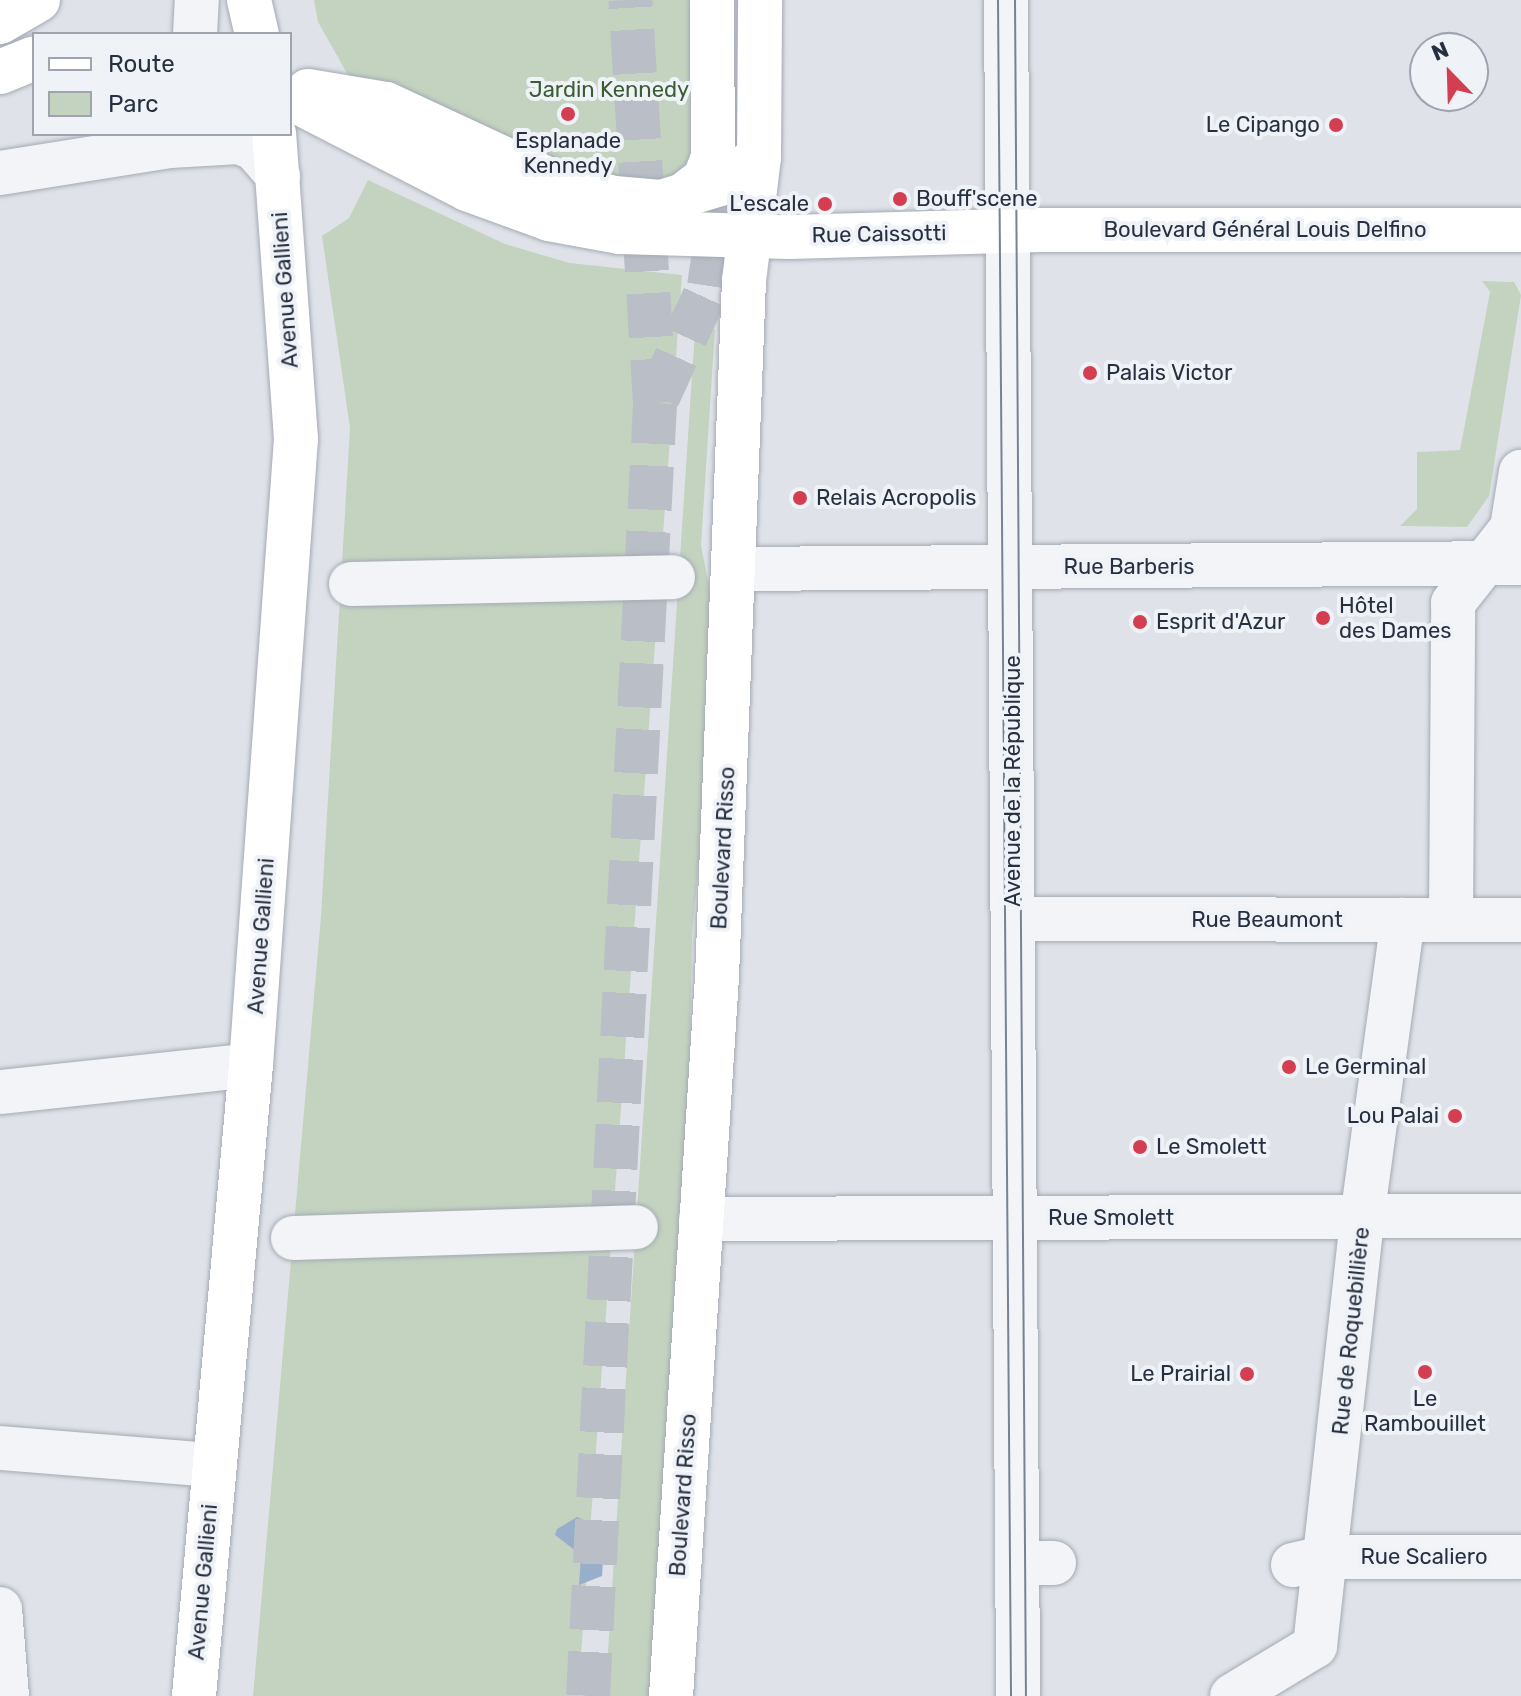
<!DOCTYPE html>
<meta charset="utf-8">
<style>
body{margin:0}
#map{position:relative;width:1521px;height:1696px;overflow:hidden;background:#dfe3e9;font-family:Rubik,sans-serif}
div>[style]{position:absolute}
.green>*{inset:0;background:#c4d3c0}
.water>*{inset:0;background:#98afcb}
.major-tunnel>*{height:44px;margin-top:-22px;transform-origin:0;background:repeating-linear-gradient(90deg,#babfc7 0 44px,transparent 0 66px)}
.roads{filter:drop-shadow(0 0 2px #a4aab3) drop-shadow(0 0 2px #a4aab3)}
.minor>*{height:44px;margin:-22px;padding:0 22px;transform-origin:22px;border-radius:22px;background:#f2f4f7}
.major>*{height:44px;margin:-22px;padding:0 22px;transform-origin:22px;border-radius:22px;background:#fff}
.highway>*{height:44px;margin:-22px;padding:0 22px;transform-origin:22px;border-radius:22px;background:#fff}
.tram>*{height:2px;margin:-1px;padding:0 1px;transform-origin:1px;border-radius:1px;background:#788293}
.dots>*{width:22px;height:22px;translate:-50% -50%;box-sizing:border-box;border:4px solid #eff2f6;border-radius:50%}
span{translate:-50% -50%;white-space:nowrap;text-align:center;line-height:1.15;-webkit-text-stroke:8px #eff2f6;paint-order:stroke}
.park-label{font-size:22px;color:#3b5d34}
.poi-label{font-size:22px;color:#273041}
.right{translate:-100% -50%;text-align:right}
.left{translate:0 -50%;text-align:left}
.street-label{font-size:22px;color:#273041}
.legend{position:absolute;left:32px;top:32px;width:260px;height:104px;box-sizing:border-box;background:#eff2f6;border:2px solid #9fa4ae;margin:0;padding:10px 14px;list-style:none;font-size:24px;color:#273041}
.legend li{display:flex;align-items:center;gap:16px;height:40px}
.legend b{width:40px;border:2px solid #9fa4ae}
.north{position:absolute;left:1409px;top:32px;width:80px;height:80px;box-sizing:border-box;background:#eff2f6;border:2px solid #9fa4ae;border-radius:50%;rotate:337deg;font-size:22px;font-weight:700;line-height:32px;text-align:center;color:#273041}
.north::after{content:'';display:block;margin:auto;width:28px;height:36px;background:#d43e51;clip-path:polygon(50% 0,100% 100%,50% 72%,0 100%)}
</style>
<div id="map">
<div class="green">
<i style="clip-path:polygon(314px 0,699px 0,703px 152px,680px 185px,568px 173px,348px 75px,318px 22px)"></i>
<i style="clip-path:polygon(368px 180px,505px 244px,570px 263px,682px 275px,578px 1696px,253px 1696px,321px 916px,350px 428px,322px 236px,349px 218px)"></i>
<i style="clip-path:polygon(1482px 281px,1514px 282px,1521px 295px,1489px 496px,1467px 527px,1400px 526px,1417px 509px,1417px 452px,1460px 450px,1490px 292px)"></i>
<i style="clip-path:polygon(715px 329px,701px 545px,719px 638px,692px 936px,688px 1157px,658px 1696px,605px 1696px,695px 330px)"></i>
</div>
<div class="water">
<i style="clip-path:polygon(577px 1517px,605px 1528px,602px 1576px,579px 1585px,581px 1555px,555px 1535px,557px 1529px)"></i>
</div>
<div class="major-tunnel">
<i style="left:658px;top:397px;width:122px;rotate:-65.3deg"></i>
<i style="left:709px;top:286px;width:141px;rotate:-81.4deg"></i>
<i style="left:588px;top:1696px;width:1295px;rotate:-87.03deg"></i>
<i style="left:655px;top:403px;width:404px;rotate:-93.5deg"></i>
</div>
<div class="roads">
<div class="minor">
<i style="left:1006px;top:0;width:1696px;rotate:89.59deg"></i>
<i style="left:195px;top:34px;width:34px;rotate:-87deg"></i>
<i style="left:0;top:173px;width:172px;rotate:-9deg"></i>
<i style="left:170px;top:146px;width:69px;rotate:-3.3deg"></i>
<i style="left:239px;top:142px;width:16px;rotate:22deg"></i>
<i style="left:254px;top:148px;width:37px;rotate:49deg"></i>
<i style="left:737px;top:569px;width:784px;rotate:-0.44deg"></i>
<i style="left:351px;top:584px;width:322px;rotate:-1.2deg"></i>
<i style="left:1014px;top:919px;width:507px;rotate:0.11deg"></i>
<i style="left:1451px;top:920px;width:317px;rotate:-89.6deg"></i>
<i style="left:1453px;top:603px;width:95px;rotate:-51.8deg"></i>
<i style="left:1512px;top:528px;width:57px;rotate:-80.9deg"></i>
<i style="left:0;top:1092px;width:252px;rotate:-6.1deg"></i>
<i style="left:701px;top:1219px;width:820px;rotate:-0.21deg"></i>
<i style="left:293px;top:1238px;width:343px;rotate:-1.8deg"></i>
<i style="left:0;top:1448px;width:214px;rotate:4.6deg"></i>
<i style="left:1017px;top:1563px;width:37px"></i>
<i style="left:1293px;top:1565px;width:35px;rotate:-13deg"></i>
<i style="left:1327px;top:1557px;width:194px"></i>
<i style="left:0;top:1609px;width:87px;rotate:85.4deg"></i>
<i style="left:1232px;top:1696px;width:97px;rotate:-31.1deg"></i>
<i style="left:1315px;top:1646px;width:431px;rotate:-83.7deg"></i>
<i style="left:1362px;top:1218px;width:301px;rotate:-82.2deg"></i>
</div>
<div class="major">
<i style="left:249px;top:0;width:35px;rotate:77deg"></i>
<i style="left:308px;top:91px;width:79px;rotate:9.5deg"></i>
<i style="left:386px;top:104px;width:185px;rotate:24.9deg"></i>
<i style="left:554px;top:182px;width:62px;rotate:14.9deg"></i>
<i style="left:614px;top:198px;width:47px;rotate:4.9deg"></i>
<i style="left:661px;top:202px;width:62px;rotate:-17deg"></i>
<i style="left:720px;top:184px;width:47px;rotate:-34.7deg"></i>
<i style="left:290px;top:98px;width:199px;rotate:27.2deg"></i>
<i style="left:467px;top:189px;width:87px;rotate:20.1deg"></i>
<i style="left:549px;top:219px;width:72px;rotate:10.4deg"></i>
<i style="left:620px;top:232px;width:170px;rotate:1.7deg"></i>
<i style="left:790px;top:237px;width:250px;rotate:-1.6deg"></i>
<i style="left:1040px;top:230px;width:481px"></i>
<i style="left:686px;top:193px;width:24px;rotate:-38deg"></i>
<i style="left:705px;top:178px;width:22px;rotate:-69deg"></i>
<i style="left:713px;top:157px;width:157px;rotate:-90.4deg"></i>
<i style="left:194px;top:1696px;width:634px;rotate:-84.84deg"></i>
<i style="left:251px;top:1065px;width:628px;rotate:-85.89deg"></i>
<i style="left:296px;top:439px;width:306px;rotate:-94.1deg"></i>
<i style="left:671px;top:1696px;width:720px;rotate:-86.34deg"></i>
<i style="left:717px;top:977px;width:697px;rotate:-87.78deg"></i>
<i style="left:744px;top:281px;width:125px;rotate:-83.1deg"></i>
<i style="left:759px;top:157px;width:157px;rotate:-89.6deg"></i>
</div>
<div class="highway">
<i style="left:0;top:22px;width:44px;rotate:-30.1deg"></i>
<i style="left:0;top:72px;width:37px;rotate:-22deg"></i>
</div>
</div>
<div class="tram">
<i style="left:998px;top:0;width:1696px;rotate:89.56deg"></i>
<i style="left:1015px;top:0;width:1696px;rotate:89.63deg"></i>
</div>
<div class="dots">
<i style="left:568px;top:114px;background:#d43e51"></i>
<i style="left:1336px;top:125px;background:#d43e51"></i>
<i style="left:900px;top:199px;background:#d43e51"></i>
<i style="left:825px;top:204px;background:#d43e51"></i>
<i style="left:1090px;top:373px;background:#d43e51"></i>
<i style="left:800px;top:498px;background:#d43e51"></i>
<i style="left:1323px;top:618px;background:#d43e51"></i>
<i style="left:1140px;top:622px;background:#d43e51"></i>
<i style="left:1289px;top:1067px;background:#d43e51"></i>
<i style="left:1455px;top:1116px;background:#d43e51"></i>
<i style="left:1140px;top:1147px;background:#d43e51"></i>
<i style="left:1425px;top:1372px;background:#d43e51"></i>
<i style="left:1247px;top:1374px;background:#d43e51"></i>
</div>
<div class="park-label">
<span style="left:609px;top:90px">Jardin Kennedy</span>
</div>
<div class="poi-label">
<span class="right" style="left:1320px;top:125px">Le Cipango</span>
<span style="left:568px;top:153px">Esplanade<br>Kennedy</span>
<span class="left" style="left:916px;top:199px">Bouff'scene</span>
<span class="right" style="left:809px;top:204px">L'escale</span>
<span class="left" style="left:1106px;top:373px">Palais Victor</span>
<span class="left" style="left:816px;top:498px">Relais Acropolis</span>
<span class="left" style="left:1339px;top:618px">Hôtel<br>des Dames</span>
<span class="left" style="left:1156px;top:622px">Esprit d'Azur</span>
<span class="left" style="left:1305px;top:1067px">Le Germinal</span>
<span class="right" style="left:1439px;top:1116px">Lou Palai</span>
<span class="left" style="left:1156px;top:1147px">Le Smolett</span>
<span class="right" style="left:1231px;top:1374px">Le Prairial</span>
<span style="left:1425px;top:1411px">Le<br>Rambouillet</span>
</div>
<div class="street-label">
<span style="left:1265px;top:230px">Boulevard Général Louis Delfino</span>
<span style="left:879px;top:234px;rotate:-1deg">Rue Caissotti</span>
<span style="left:285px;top:290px;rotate:-94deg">Avenue Gallieni</span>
<span style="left:1129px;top:567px">Rue Barberis</span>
<span style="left:1013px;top:781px;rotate:-90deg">Avenue de la République</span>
<span style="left:723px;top:848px;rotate:-87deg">Boulevard Risso</span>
<span style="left:1267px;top:920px">Rue Beaumont</span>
<span style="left:261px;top:936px;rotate:-86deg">Avenue Gallieni</span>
<span style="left:1111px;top:1218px">Rue Smolett</span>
<span style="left:1351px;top:1331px;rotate:-84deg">Rue de Roquebillière</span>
<span style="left:683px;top:1495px;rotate:-86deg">Boulevard Risso</span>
<span style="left:1424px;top:1557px">Rue Scaliero</span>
<span style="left:203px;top:1582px;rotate:-85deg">Avenue Gallieni</span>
</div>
<ul class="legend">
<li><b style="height:10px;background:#fff"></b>Route</li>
<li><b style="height:22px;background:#c4d3c0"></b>Parc</li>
</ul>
<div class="north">N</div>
</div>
